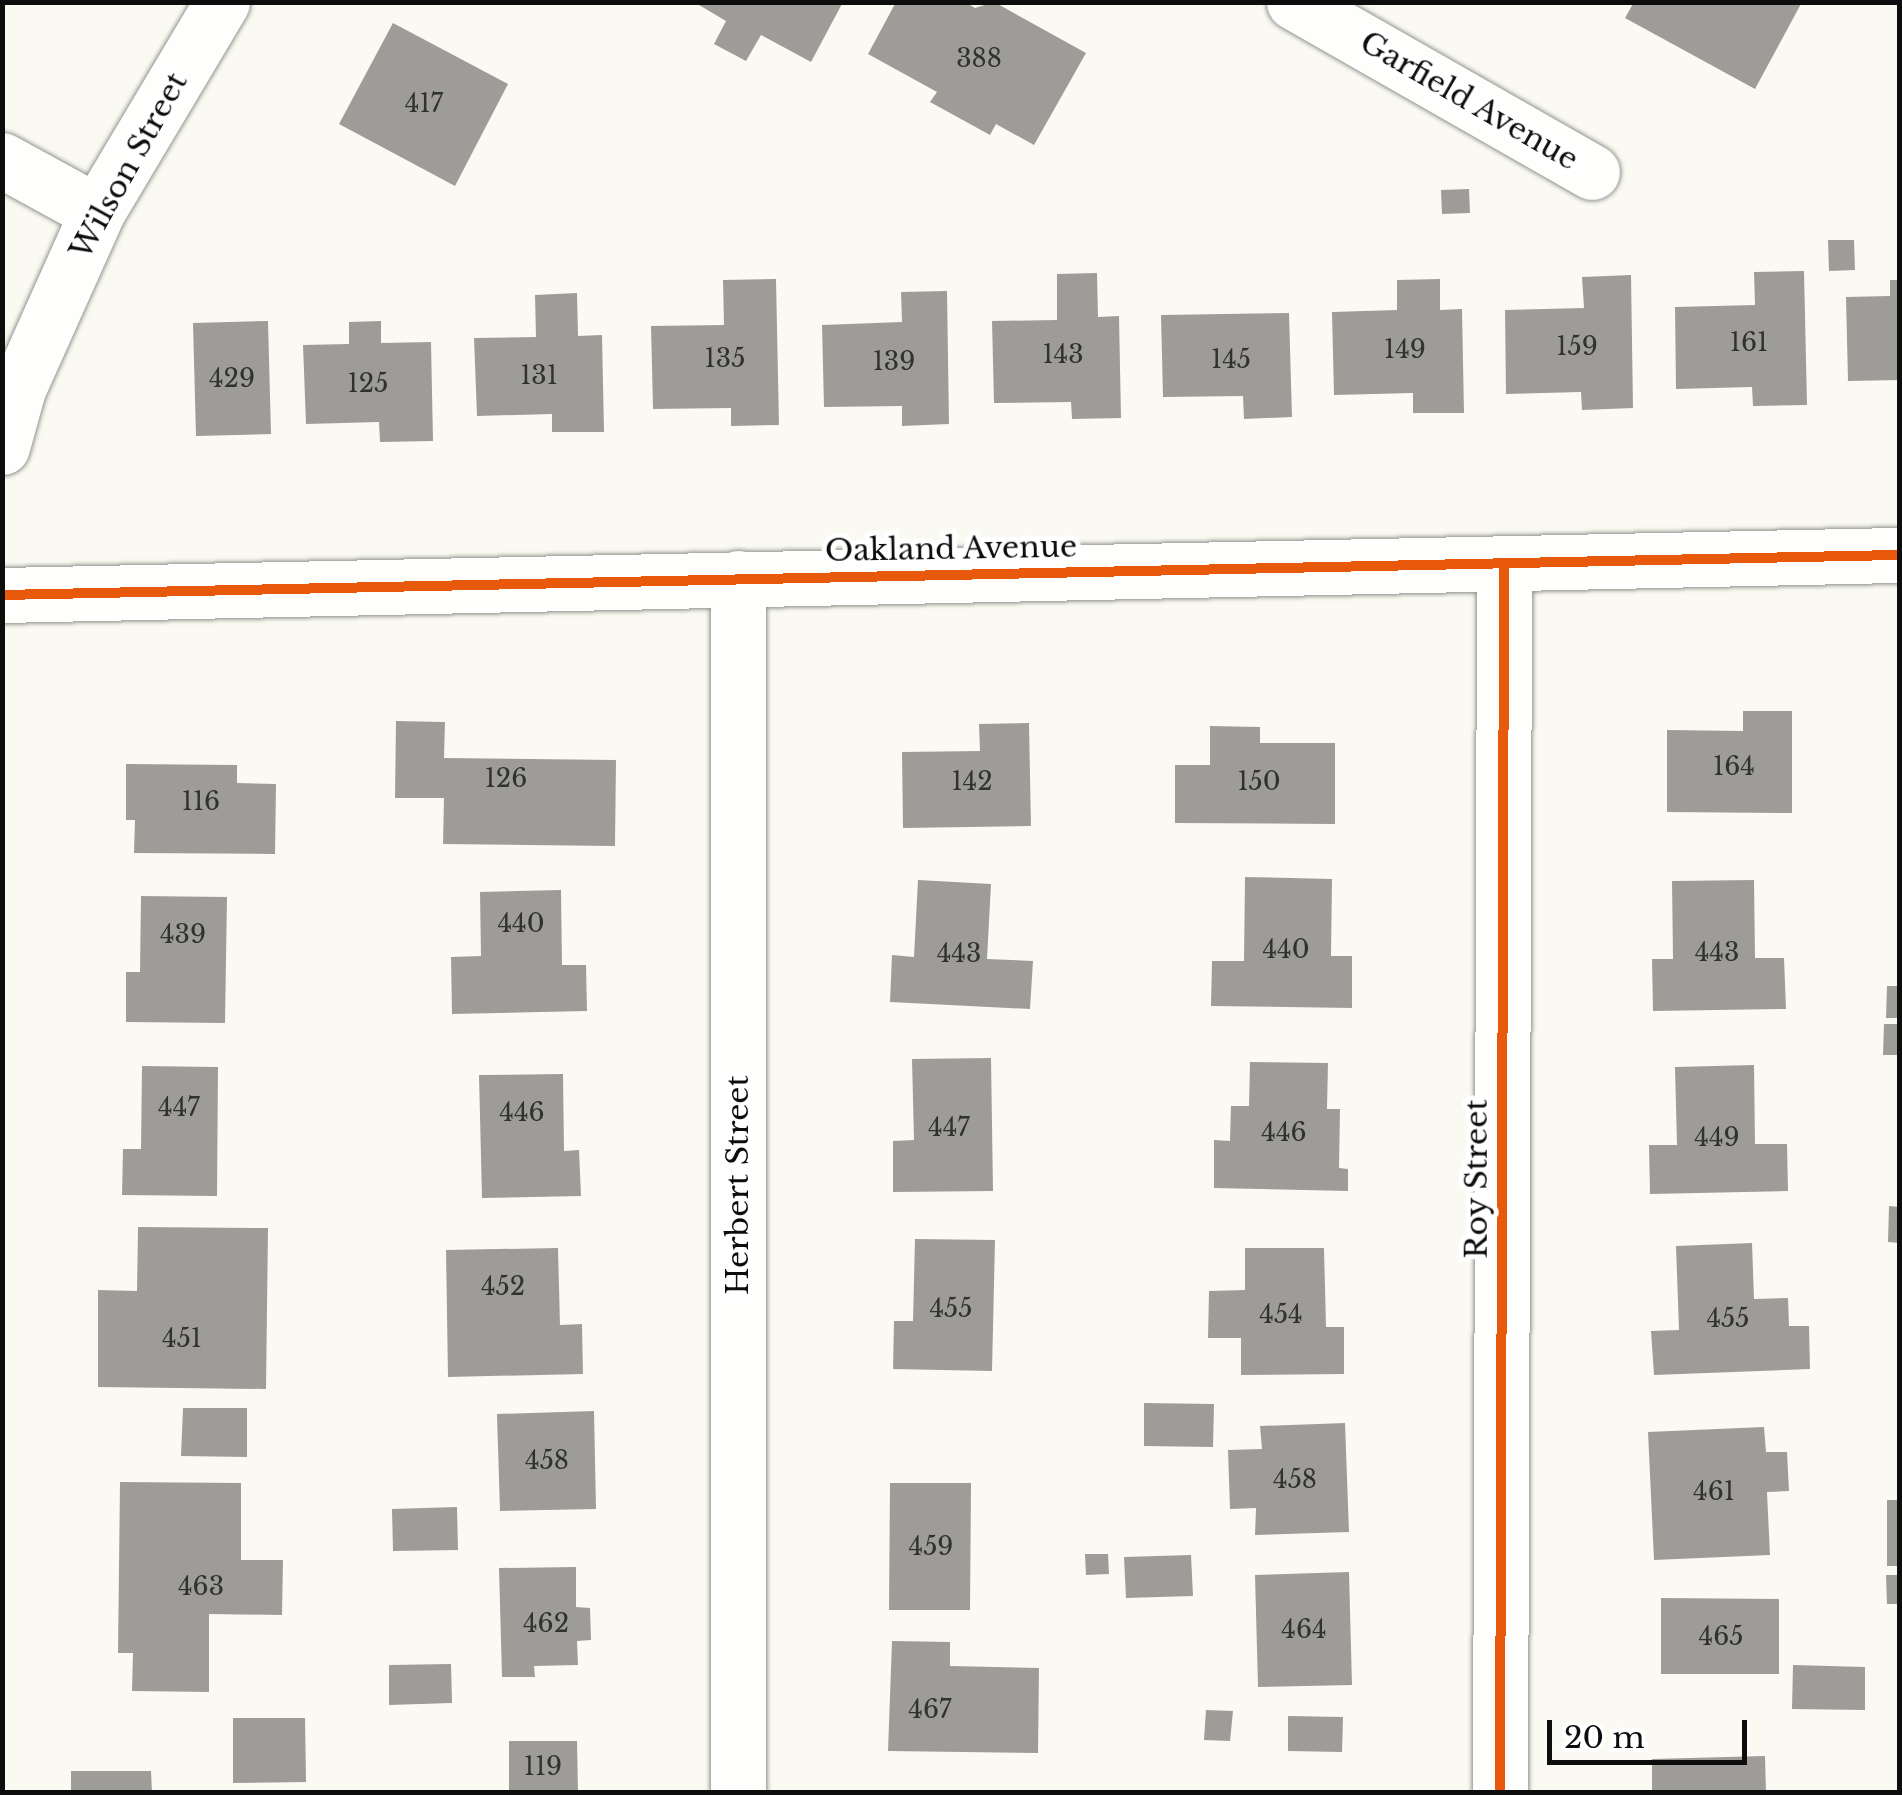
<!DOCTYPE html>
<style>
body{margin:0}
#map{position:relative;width:1902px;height:1795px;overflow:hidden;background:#fafaf2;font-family:"Libre Baskerville",serif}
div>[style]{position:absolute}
.building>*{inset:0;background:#9e9c98}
.roads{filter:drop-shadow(0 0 2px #949490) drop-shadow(0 0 2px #949490)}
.minor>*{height:55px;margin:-27.5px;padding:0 27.5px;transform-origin:27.5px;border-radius:27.5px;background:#fefefd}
.cycleway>*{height:10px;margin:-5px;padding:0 5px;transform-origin:5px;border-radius:5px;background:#e8590c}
span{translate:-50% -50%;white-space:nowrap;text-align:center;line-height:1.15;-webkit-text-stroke:10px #fff;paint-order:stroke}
.number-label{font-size:25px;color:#313130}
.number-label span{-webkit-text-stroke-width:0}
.street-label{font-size:30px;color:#0d0d0d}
.frame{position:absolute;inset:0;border:5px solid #0d0d0d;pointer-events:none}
.scale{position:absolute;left:1547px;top:1720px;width:200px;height:45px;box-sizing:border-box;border:5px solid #0d0d0d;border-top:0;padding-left:12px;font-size:30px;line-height:35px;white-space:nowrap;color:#0d0d0d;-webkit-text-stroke:8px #fff;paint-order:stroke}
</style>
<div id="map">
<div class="building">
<i style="clip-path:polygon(694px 2px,843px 2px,811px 62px,761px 35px,746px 61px,714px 44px,726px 21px)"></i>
<i style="clip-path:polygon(896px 2px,965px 2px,975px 8px,994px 2px,1086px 53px,1034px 145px,996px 124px,990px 135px,930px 102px,937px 92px,868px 54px)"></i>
<i style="clip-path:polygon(1634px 2px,1802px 2px,1755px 89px,1625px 18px)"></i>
<i style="clip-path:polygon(393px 23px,508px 84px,455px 186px,339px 124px)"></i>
<i style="clip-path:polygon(1469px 189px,1470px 213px,1442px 214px,1441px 190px)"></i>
<i style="clip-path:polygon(1828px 240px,1854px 240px,1855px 270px,1829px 271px)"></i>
<i style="clip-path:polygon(1804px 271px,1807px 405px,1753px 406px,1752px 387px,1676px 389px,1675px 307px,1755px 305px,1754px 272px)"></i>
<i style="clip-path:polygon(1097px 273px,1098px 317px,1119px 316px,1121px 418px,1072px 419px,1071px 402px,994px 403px,992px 321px,1057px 320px,1057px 274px)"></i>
<i style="clip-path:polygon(1631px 275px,1633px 408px,1582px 410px,1581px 392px,1506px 394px,1505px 310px,1584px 308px,1582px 277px)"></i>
<i style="clip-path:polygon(776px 279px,779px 425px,731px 426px,731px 408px,653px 409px,651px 326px,724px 325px,723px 280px)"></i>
<i style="clip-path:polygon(1440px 279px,1440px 310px,1462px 309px,1464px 413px,1413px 413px,1413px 393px,1334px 395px,1332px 312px,1397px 310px,1397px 280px)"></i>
<i style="clip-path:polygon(1890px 280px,1900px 280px,1900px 380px,1848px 381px,1846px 297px,1890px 296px)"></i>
<i style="clip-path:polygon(947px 291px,949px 424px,902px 426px,902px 406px,824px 407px,822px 325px,902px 322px,901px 292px)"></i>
<i style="clip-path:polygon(577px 293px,578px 336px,602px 335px,604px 432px,552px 432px,552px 414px,477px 416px,474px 338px,536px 337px,535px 295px)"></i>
<i style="clip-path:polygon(1289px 313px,1292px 417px,1244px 419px,1243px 396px,1163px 397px,1161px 315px)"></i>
<i style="clip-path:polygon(268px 321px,271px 434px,196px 436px,193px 323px)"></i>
<i style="clip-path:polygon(381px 321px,381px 343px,431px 342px,433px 441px,380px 442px,379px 422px,306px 424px,303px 345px,349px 344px,349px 322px)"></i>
<i style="clip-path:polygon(1743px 711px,1792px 711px,1792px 813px,1667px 812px,1667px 730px,1743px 731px)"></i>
<i style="clip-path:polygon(396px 721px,445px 722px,444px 758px,616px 760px,615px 846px,443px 844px,444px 798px,395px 798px)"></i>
<i style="clip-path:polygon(1029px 723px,1031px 826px,903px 828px,902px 752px,980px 751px,979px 724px)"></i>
<i style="clip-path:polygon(1210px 726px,1260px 727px,1260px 743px,1335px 743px,1335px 824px,1175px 823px,1175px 765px,1210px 765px)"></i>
<i style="clip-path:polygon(126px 764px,237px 765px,237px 783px,276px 784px,275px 854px,134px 853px,135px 820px,126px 820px)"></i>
<i style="clip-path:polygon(1245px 877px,1332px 879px,1331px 956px,1352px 956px,1352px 1008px,1211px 1006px,1212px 961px,1244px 961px)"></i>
<i style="clip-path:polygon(918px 880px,991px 884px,987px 959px,1033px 961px,1030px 1009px,890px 1002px,892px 955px,914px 957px)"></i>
<i style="clip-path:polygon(1754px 880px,1755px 958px,1784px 958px,1786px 1009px,1653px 1011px,1652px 959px,1673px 959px,1672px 881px)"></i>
<i style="clip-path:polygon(561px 890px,562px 965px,586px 965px,587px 1011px,452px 1014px,451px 957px,481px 956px,480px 892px)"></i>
<i style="clip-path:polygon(141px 896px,227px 897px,225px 1023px,126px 1022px,126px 972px,140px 972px)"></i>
<i style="clip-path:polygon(1887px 986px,1900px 986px,1900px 1018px,1886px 1018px)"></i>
<i style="clip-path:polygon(1884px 1024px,1900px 1024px,1900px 1055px,1883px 1055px)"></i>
<i style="clip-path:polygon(991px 1058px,993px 1191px,893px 1192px,893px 1141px,914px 1140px,912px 1059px)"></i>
<i style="clip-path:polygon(1250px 1062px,1328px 1063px,1327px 1109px,1340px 1109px,1339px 1168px,1348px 1169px,1348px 1191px,1214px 1188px,1214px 1140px,1230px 1141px,1231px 1106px,1249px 1106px)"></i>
<i style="clip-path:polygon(1754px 1065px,1755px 1144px,1787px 1144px,1788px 1191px,1650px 1194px,1649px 1145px,1677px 1145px,1675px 1067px)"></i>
<i style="clip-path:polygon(142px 1066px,218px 1067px,217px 1196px,122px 1195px,123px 1149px,141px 1149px)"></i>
<i style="clip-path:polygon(563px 1074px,564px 1151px,579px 1150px,581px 1196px,482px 1198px,479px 1075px)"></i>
<i style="clip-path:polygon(1889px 1206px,1900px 1207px,1900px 1243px,1888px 1242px)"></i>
<i style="clip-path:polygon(138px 1227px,268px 1228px,266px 1389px,98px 1387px,98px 1290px,137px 1291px)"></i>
<i style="clip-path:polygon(915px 1239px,995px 1240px,992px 1371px,893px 1369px,894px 1321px,913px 1321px)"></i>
<i style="clip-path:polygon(1752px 1243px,1754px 1299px,1788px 1298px,1789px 1326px,1809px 1326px,1810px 1369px,1654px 1375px,1651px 1331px,1679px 1330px,1676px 1246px)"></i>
<i style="clip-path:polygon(558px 1248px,560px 1325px,582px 1324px,583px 1374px,448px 1377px,446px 1250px)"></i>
<i style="clip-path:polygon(1245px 1248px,1324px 1248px,1326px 1327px,1344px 1327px,1344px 1374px,1241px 1375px,1241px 1338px,1208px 1338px,1209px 1291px,1245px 1290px)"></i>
<i style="clip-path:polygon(1144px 1403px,1214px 1404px,1213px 1447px,1144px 1446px)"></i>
<i style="clip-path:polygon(183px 1408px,247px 1408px,247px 1457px,181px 1456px)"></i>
<i style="clip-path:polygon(594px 1411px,596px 1509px,500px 1511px,497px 1414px)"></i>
<i style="clip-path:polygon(1345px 1423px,1349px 1532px,1255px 1535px,1256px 1508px,1230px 1509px,1228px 1450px,1262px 1449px,1260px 1426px)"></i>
<i style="clip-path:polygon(1764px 1427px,1766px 1452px,1787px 1452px,1789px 1491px,1767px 1492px,1770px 1555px,1654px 1560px,1648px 1432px)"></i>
<i style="clip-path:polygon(120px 1482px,241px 1483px,241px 1560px,283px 1560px,282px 1615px,209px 1614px,209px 1692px,132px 1691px,133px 1653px,118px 1653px)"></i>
<i style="clip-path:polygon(890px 1483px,971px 1483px,970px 1610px,889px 1610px)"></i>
<i style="clip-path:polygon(1887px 1500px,1900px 1500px,1900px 1566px,1887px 1566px)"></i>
<i style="clip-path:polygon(457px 1507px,458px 1550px,393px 1551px,392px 1509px)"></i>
<i style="clip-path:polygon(1085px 1554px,1108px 1554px,1109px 1574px,1086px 1575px)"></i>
<i style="clip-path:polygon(1191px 1555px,1193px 1596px,1126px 1598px,1124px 1557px)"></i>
<i style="clip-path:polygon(576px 1567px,576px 1607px,590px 1608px,591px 1640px,577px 1641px,578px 1665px,534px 1666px,535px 1677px,502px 1677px,499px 1568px)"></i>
<i style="clip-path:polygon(1349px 1572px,1352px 1685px,1258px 1687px,1255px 1575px)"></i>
<i style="clip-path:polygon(1886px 1575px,1900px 1575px,1900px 1604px,1887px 1604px)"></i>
<i style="clip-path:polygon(1661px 1598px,1779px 1599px,1779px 1674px,1661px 1674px)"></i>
<i style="clip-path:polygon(892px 1641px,950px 1642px,950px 1666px,1039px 1668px,1038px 1753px,888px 1751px)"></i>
<i style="clip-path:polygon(451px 1664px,452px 1703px,389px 1705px,389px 1665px)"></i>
<i style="clip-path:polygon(1793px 1665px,1865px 1667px,1865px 1710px,1792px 1709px)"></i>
<i style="clip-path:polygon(1206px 1710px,1233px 1711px,1230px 1741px,1204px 1740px)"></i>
<i style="clip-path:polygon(1288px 1716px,1343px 1717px,1342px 1752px,1288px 1751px)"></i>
<i style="clip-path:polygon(233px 1718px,305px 1718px,306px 1782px,233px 1783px)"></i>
<i style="clip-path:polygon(509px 1741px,577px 1741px,578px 1792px,509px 1792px)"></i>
<i style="clip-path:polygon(1765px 1756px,1766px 1792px,1652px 1792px,1652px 1759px)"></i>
<i style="clip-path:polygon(71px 1771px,151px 1771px,152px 1792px,71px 1792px)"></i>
</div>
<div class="roads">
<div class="minor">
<i style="left:1294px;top:2px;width:343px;rotate:29.7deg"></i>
<i style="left:2px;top:160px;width:108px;rotate:28.7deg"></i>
<i style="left:2px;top:447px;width:60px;rotate:-74.6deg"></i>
<i style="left:18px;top:389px;width:194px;rotate:-65.9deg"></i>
<i style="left:97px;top:212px;width:244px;rotate:-59.2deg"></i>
<i style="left:2px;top:595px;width:1898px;rotate:-1.21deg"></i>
<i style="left:738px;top:1792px;width:1214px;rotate:-90deg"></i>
<i style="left:1500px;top:1792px;width:1227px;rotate:-89.81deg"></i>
</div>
</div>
<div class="cycleway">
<i style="left:2px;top:595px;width:1898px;rotate:-1.21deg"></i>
<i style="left:1500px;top:1792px;width:1227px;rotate:-89.81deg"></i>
</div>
<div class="number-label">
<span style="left:979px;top:59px">388</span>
<span style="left:424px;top:104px">417</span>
<span style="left:1749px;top:343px">161</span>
<span style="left:1577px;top:347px">159</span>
<span style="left:1405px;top:350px">149</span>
<span style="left:1063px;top:355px">143</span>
<span style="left:725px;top:359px">135</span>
<span style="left:1231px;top:360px">145</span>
<span style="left:894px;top:362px">139</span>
<span style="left:539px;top:376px">131</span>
<span style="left:232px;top:379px">429</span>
<span style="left:368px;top:384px">125</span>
<span style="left:1734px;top:767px">164</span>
<span style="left:506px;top:779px">126</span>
<span style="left:972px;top:782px">142</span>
<span style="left:1259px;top:782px">150</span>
<span style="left:201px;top:802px">116</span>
<span style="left:521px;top:924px">440</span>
<span style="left:183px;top:935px">439</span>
<span style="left:1286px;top:950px">440</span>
<span style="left:1717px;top:953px">443</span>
<span style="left:959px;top:954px">443</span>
<span style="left:179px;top:1108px">447</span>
<span style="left:522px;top:1113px">446</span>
<span style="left:949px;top:1128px">447</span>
<span style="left:1284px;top:1133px">446</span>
<span style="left:1717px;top:1138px">449</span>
<span style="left:503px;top:1287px">452</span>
<span style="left:951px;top:1309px">455</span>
<span style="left:1281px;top:1315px">454</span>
<span style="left:1728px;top:1319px">455</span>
<span style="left:182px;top:1339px">451</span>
<span style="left:547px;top:1461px">458</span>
<span style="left:1295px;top:1480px">458</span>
<span style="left:1714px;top:1492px">461</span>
<span style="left:931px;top:1547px">459</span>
<span style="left:201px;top:1587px">463</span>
<span style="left:546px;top:1624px">462</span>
<span style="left:1304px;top:1630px">464</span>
<span style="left:1721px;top:1637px">465</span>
<span style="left:930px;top:1710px">467</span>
<span style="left:543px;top:1767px">119</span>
</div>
<div class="street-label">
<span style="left:1469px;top:101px;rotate:30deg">Garfield Avenue</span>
<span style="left:129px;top:166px;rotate:-61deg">Wilson Street</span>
<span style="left:951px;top:549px;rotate:-1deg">Oakland Avenue</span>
<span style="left:1477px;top:1179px;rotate:-90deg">Roy Street</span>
<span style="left:738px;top:1185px;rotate:-90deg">Herbert Street</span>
</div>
<div class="frame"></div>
<div class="scale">20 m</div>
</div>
